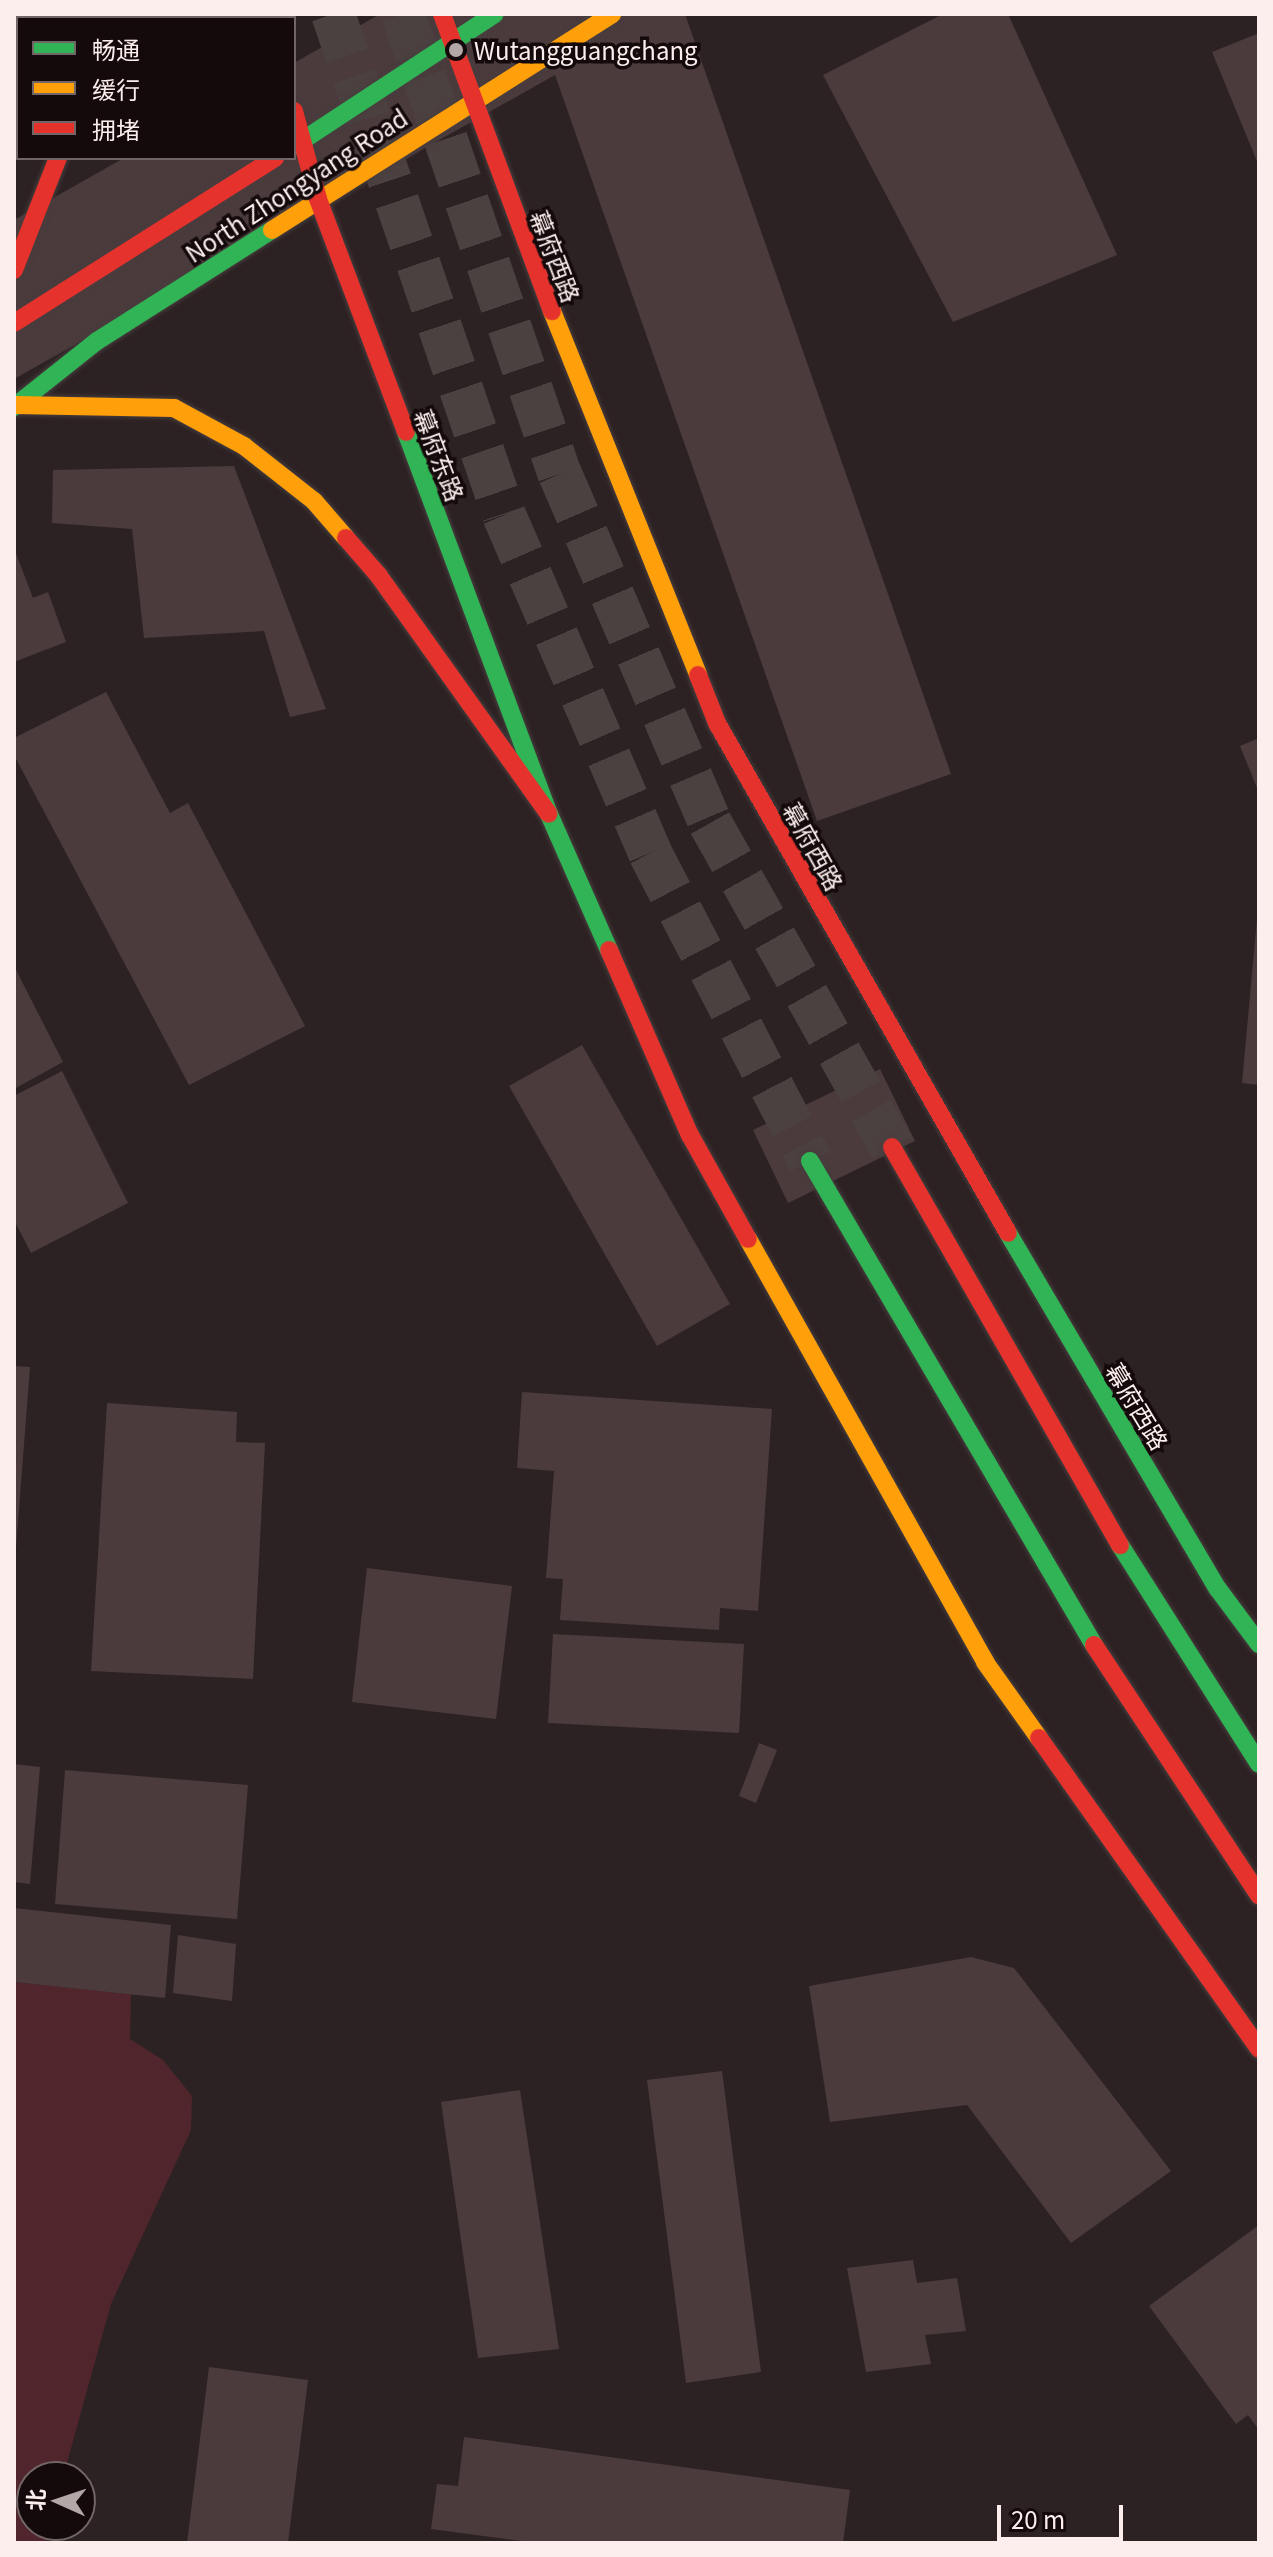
<!DOCTYPE html>
<meta charset="utf-8">
<style>
body{margin:0}
#map{position:relative;width:1273px;height:2557px;overflow:hidden;background:#2d2223;font-family:Georgia,"Noto Sans SC",serif}
div>[style]{position:absolute}
.green>*{inset:0;background:#50252b}
.building>*{inset:0;background:#4b3b3d}
.highway-tunnel>*{height:44px;margin-top:-22px;transform-origin:0;background:repeating-linear-gradient(90deg,#4c4141 0 44px,transparent 0 66px)}
.roads{filter:drop-shadow(0 0 2px #473d3e) drop-shadow(0 0 2px #473d3e)}
.fast>*{height:18px;margin:-9px;padding:0 9px;transform-origin:9px;border-radius:9px;background:#30b455}
.slow>*{height:18px;margin:-9px;padding:0 9px;transform-origin:9px;border-radius:9px;background:#ff9f0a}
.jam>*{height:18px;margin:-9px;padding:0 9px;transform-origin:9px;border-radius:9px;background:#e5322d}
.dots>*{width:22px;height:22px;translate:-50% -50%;box-sizing:border-box;border:4px solid #140a0b;border-radius:50%}
span{translate:-50% -50%;white-space:nowrap;text-align:center;line-height:1.15;-webkit-text-stroke:7px #140a0b;paint-order:stroke}
.poi-label{font-size:24px;color:#fdeeee}
.left{translate:0 -50%;text-align:left}
.street-label{font-size:24px;color:#fdeeee}
.frame{position:absolute;inset:0;border:16px solid #fdeeee;pointer-events:none}
.legend{position:absolute;left:16px;top:16px;width:280px;height:144px;box-sizing:border-box;background:#140a0b;border:2px solid #716566;margin:0;padding:10px 14px;list-style:none;font-size:24px;color:#fdeeee}
.legend li{display:flex;align-items:center;gap:16px;height:40px}
.legend b{width:40px;border:2px solid #716566}
.north{position:absolute;left:16px;top:2461px;width:80px;height:80px;box-sizing:border-box;background:#140a0b;border:2px solid #716566;border-radius:50%;rotate:273deg;font-size:22px;font-weight:700;line-height:32px;text-align:center;color:#fdeeee}
.north::after{content:'';display:block;margin:auto;width:28px;height:36px;background:#b4a7a7;clip-path:polygon(50% 0,100% 100%,50% 72%,0 100%)}
.scale{position:absolute;left:997px;top:2505px;width:126px;height:36px;box-sizing:border-box;border:4px solid #fdeeee;border-top:0;padding-left:10px;font-size:24px;line-height:28px;white-space:nowrap;color:#fdeeee;-webkit-text-stroke:6px #140a0b;paint-order:stroke}
</style>
<div id="map">
<div class="green">
<i style="clip-path:polygon(14px 1982px,131px 1994px,130px 2039px,163px 2060px,192px 2096px,191px 2130px,111px 2304px,63px 2477px,32px 2477px,32px 2525px,49px 2525px,46px 2543px,14px 2543px)"></i>
</div>
<div class="building">
<i style="clip-path:polygon(380px 14px,685px 14px,951px 774px,817px 821px,555px 75px,14px 379px,14px 220px,124px 158px,294px 158px,294px 63px)"></i>
<i style="clip-path:polygon(943px 14px,1008px 14px,1117px 255px,953px 322px,823px 75px)"></i>
<i style="clip-path:polygon(1259px 33px,1259px 166px,1212px 52px)"></i>
<i style="clip-path:polygon(234px 466px,326px 709px,290px 717px,264px 631px,144px 638px,132px 529px,52px 523px,53px 470px)"></i>
<i style="clip-path:polygon(14px 548px,33px 598px,48px 592px,66px 642px,14px 662px)"></i>
<i style="clip-path:polygon(106px 692px,170px 813px,188px 803px,305px 1026px,189px 1085px,14px 755px,14px 738px)"></i>
<i style="clip-path:polygon(1259px 738px,1259px 793px,1240px 746px)"></i>
<i style="clip-path:polygon(1257px 919px,1259px 920px,1259px 1085px,1242px 1083px)"></i>
<i style="clip-path:polygon(14px 966px,63px 1062px,14px 1089px)"></i>
<i style="clip-path:polygon(582px 1045px,730px 1304px,657px 1346px,509px 1086px)"></i>
<i style="clip-path:polygon(880px 1069px,915px 1141px,788px 1203px,753px 1130px)"></i>
<i style="clip-path:polygon(62px 1071px,128px 1203px,31px 1253px,14px 1220px,14px 1096px)"></i>
<i style="clip-path:polygon(14px 1366px,30px 1367px,16px 1548px,14px 1548px)"></i>
<i style="clip-path:polygon(522px 1392px,772px 1409px,758px 1611px,720px 1608px,719px 1630px,560px 1620px,563px 1579px,546px 1578px,554px 1471px,517px 1468px)"></i>
<i style="clip-path:polygon(107px 1403px,237px 1412px,236px 1442px,265px 1443px,253px 1679px,91px 1671px)"></i>
<i style="clip-path:polygon(367px 1568px,512px 1586px,496px 1719px,352px 1702px)"></i>
<i style="clip-path:polygon(553px 1634px,744px 1644px,739px 1733px,548px 1723px)"></i>
<i style="clip-path:polygon(759px 1743px,777px 1750px,756px 1803px,739px 1796px)"></i>
<i style="clip-path:polygon(14px 1764px,40px 1767px,30px 1884px,14px 1882px)"></i>
<i style="clip-path:polygon(65px 1770px,248px 1785px,237px 1919px,55px 1904px)"></i>
<i style="clip-path:polygon(14px 1908px,171px 1925px,165px 1998px,14px 1982px)"></i>
<i style="clip-path:polygon(178px 1935px,236px 1944px,232px 2001px,173px 1993px)"></i>
<i style="clip-path:polygon(971px 1957px,1014px 1968px,1171px 2171px,1071px 2243px,967px 2105px,830px 2122px,809px 1986px)"></i>
<i style="clip-path:polygon(722px 2071px,761px 2372px,686px 2383px,647px 2080px)"></i>
<i style="clip-path:polygon(520px 2090px,559px 2349px,478px 2358px,441px 2102px)"></i>
<i style="clip-path:polygon(1259px 2225px,1259px 2430px,1248px 2415px,1236px 2424px,1149px 2306px)"></i>
<i style="clip-path:polygon(913px 2260px,917px 2283px,957px 2278px,966px 2331px,925px 2335px,931px 2364px,866px 2372px,847px 2268px)"></i>
<i style="clip-path:polygon(209px 2367px,308px 2380px,288px 2543px,187px 2543px)"></i>
<i style="clip-path:polygon(464px 2437px,850px 2490px,843px 2543px,537px 2543px,431px 2529px,437px 2484px,458px 2486px)"></i>
</div>
<div class="highway-tunnel">
<i style="left:333px;top:14px;width:529px;rotate:71.15deg"></i>
<i style="left:504px;top:515px;width:368px;rotate:66.6deg"></i>
<i style="left:650px;top:853px;width:347px;rotate:62.5deg"></i>
<i style="left:403px;top:14px;width:486px;rotate:71.2deg"></i>
<i style="left:560px;top:474px;width:380px;rotate:66.7deg"></i>
<i style="left:710px;top:823px;width:372px;rotate:60.7deg"></i>
</div>
<div class="roads">
<div class="fast">
<i style="left:294px;top:146px;width:240px;rotate:-33.3deg"></i>
<i style="left:14px;top:407px;width:106px;rotate:-38.5deg"></i>
<i style="left:97px;top:341px;width:207px;rotate:-32.4deg"></i>
<i style="left:406px;top:432px;width:408px;rotate:69.5deg"></i>
<i style="left:549px;top:814px;width:149px;rotate:66.2deg"></i>
<i style="left:810px;top:1161px;width:561px;rotate:59.6deg"></i>
<i style="left:1008px;top:1233px;width:413px;rotate:59.5deg"></i>
<i style="left:1218px;top:1589px;width:69px;rotate:53.3deg"></i>
<i style="left:1120px;top:1545px;width:259px;rotate:57.6deg"></i>
</div>
<div class="slow">
<i style="left:98px;top:14px;width:4px;rotate:90deg"></i>
<i style="left:268px;top:14px;width:4px;rotate:76deg"></i>
<i style="left:272px;top:230px;width:403px;rotate:-32.4deg"></i>
<i style="left:552px;top:311px;width:392px;rotate:68.1deg"></i>
<i style="left:16px;top:405px;width:158px;rotate:1.1deg"></i>
<i style="left:174px;top:408px;width:80px;rotate:28.5deg"></i>
<i style="left:244px;top:446px;width:89px;rotate:38.2deg"></i>
<i style="left:314px;top:501px;width:49px;rotate:49.1deg"></i>
<i style="left:748px;top:1239px;width:485px;rotate:60.7deg"></i>
<i style="left:985px;top:1662px;width:93px;rotate:54.6deg"></i>
</div>
<div class="jam">
<i style="left:442px;top:14px;width:317px;rotate:69.7deg"></i>
<i style="left:294px;top:111px;width:91px;rotate:74.7deg"></i>
<i style="left:318px;top:199px;width:249px;rotate:69.3deg"></i>
<i style="left:14px;top:270px;width:120px;rotate:-68.6deg"></i>
<i style="left:14px;top:323px;width:309px;rotate:-32.3deg"></i>
<i style="left:346px;top:538px;width:50px;rotate:49deg"></i>
<i style="left:379px;top:576px;width:292px;rotate:54.5deg"></i>
<i style="left:698px;top:675px;width:52px;rotate:68.4deg"></i>
<i style="left:717px;top:723px;width:587px;rotate:60.29deg"></i>
<i style="left:609px;top:950px;width:202px;rotate:66.4deg"></i>
<i style="left:690px;top:1135px;width:119px;rotate:60.9deg"></i>
<i style="left:892px;top:1147px;width:459px;rotate:60.2deg"></i>
<i style="left:1094px;top:1645px;width:300px;rotate:56.6deg"></i>
<i style="left:1039px;top:1738px;width:381px;rotate:54.7deg"></i>
</div>
</div>
<div class="dots">
<i style="left:456px;top:50px;background:#b4a7a7"></i>
</div>
<div class="poi-label">
<span class="left" style="left:474px;top:50px">Wutangguangchang</span>
</div>
<div class="street-label">
<span style="left:296px;top:185px;rotate:-33deg">North Zhongyang Road</span>
<span style="left:556px;top:256px;rotate:69deg">幕府西路</span>
<span style="left:440px;top:455px;rotate:69deg">幕府东路</span>
<span style="left:814px;top:846px;rotate:61deg">幕府西路</span>
<span style="left:1138px;top:1406px;rotate:59deg">幕府西路</span>
</div>
<div class="frame"></div>
<ul class="legend">
<li><b style="height:10px;background:#30b455"></b>畅通</li>
<li><b style="height:10px;background:#ff9f0a"></b>缓行</li>
<li><b style="height:10px;background:#e5322d"></b>拥堵</li>
</ul>
<div class="north">北</div>
<div class="scale">20 m</div>
</div>
